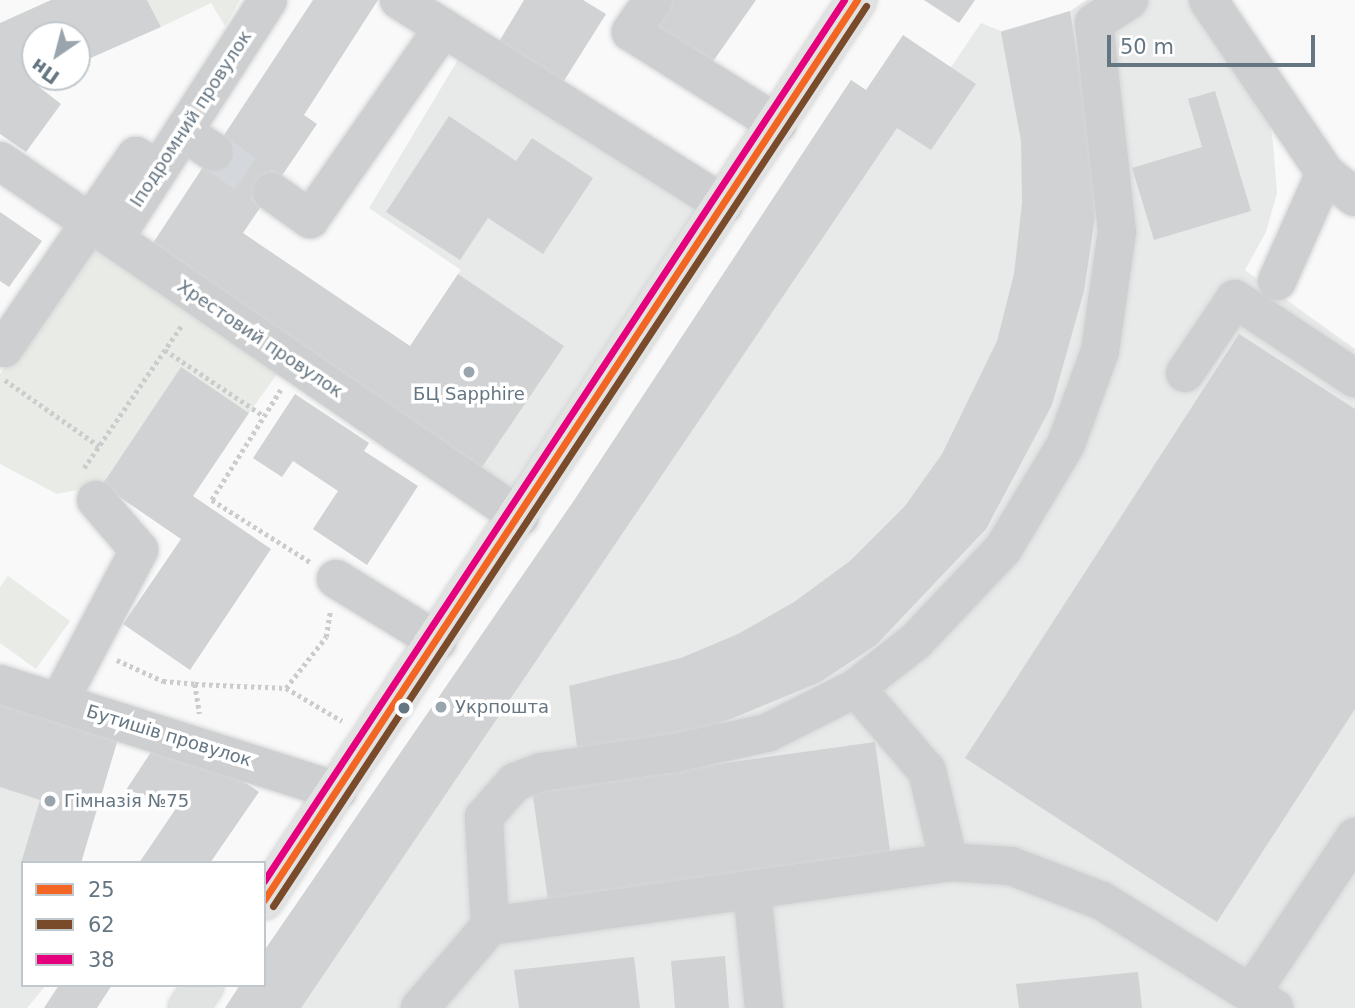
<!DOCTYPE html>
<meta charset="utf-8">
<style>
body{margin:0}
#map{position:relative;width:1355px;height:1008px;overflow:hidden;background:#f9f9f9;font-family:"DejaVu Sans",sans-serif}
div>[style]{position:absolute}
.built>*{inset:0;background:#e8e9e9}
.green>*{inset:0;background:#e8ebe6}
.building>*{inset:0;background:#d0d2d3}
.minor-tunnel>*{height:38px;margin-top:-19px;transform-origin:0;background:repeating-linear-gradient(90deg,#d4d8dc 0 38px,transparent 0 57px)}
.path>*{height:4.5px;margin-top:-2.25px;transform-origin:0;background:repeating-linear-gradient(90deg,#cbcccd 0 3.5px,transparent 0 7px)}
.roads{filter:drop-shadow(0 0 2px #d5d6d7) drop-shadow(0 0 2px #d5d6d7)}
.minor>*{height:38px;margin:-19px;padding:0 19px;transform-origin:19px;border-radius:19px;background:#cecfd0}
.major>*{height:38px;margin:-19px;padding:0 19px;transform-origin:19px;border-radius:19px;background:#e1e2e2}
.bus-1>*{height:7px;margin:-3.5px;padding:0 3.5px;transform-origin:3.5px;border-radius:3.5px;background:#f26522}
.bus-2>*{height:7px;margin:-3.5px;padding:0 3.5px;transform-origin:3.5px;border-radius:3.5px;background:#7a4b2a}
.bus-3>*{height:7px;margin:-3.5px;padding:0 3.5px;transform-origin:3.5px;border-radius:3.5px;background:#e5007d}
.dots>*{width:19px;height:19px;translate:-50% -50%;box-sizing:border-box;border:4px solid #fff;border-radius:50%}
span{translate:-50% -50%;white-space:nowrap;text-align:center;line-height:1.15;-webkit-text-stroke:7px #fff;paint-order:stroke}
.street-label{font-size:18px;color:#657683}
.poi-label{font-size:18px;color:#657683}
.left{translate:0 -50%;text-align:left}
.legend{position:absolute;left:21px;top:861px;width:245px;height:126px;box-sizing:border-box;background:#fff;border:2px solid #c1c8cd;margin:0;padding:9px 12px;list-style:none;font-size:21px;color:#657683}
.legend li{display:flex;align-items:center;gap:14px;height:35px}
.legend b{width:35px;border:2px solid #c1c8cd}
.north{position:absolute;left:21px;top:21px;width:70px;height:70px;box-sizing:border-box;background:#fff;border:2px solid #c1c8cd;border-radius:50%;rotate:215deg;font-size:19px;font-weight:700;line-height:28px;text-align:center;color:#657683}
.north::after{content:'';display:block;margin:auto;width:24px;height:32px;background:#99a4ac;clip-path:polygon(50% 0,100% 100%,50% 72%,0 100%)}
.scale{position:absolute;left:1107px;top:35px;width:208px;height:32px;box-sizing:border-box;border:4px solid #657683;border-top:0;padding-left:9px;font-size:21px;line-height:24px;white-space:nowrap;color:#657683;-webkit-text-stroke:5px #fff;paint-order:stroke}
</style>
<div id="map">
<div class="built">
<i style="clip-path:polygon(1087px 0,1209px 0,1266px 105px,1273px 142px,1277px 193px,1266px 232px,1245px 270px,1355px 349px,1355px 1008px,225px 1008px,240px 985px,264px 985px,264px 951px,573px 502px,851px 80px,866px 90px,951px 67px,981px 23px,1001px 31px,1070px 11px)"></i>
<i style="clip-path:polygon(462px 53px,707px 212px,510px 502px,369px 409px,461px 270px,369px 208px)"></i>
<i style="clip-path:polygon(0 701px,118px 739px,23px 863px,23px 985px,46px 985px,27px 1008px,0 1008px)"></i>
</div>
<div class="green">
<i style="clip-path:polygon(147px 0,240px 0,225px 26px,211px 3px,161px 27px)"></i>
<i style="clip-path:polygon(92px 241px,278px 373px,249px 413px,181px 368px,102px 485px,57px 494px,0 464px,0 374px)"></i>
<i style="clip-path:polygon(8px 576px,70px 621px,36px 669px,0 643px,0 587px)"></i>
</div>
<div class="building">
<i style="clip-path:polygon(51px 0,147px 0,161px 27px,77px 64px,77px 35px,35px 35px,35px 77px,47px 77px,34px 83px,61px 104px,26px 152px,0 134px,0 23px)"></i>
<i style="clip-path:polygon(313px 0,378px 0,304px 115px,317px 124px,243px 233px,410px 346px,458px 274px,564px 346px,480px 470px,151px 246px)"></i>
<i style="clip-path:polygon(524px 0,583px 0,606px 14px,562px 84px,497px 45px)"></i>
<i style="clip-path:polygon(672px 0,756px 0,707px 70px,650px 31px)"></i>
<i style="clip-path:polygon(924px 0,975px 0,959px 23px)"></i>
<i style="clip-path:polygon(1070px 11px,1091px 140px,1095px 217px,1084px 291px,1052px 405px,986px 529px,876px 645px,820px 682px,709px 728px,578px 754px,569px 686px,681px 658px,738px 634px,794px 602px,850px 561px,905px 506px,942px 454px,997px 341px,1014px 274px,1022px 203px,1021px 141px,1001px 32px)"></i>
<i style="clip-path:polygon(903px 35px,976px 84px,931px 150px,897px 128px,301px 1008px,225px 1008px,240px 985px,264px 985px,264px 951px,573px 502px,851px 80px,866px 90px)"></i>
<i style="clip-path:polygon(1215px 91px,1251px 211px,1154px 240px,1132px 168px,1202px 147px,1188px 99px)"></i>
<i style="clip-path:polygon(449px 116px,516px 161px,532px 138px,593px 178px,543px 254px,488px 218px,460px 260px,386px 212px)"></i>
<i style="clip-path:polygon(0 212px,42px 241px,9px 287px,0 281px)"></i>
<i style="clip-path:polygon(1239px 334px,1355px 409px,1355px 709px,1217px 922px,965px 758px)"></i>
<i style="clip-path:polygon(181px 367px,249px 413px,193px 496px,271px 549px,190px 670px,123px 624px,181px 539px,102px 485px)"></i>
<i style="clip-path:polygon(295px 394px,369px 443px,364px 451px,418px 486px,367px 565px,313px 529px,338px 491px,293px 461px,282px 477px,253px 458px)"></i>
<i style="clip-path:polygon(0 704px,118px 739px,81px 863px,21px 863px,40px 800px,0 787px)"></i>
<i style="clip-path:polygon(875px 742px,890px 851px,548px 900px,532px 790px)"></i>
<i style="clip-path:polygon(155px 746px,210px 759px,259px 792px,210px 863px,139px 863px,179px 804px,126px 790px)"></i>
<i style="clip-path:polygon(725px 956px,729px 1008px,675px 1008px,671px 961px)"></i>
<i style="clip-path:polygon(634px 957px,640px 1008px,519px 1008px,514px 970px)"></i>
<i style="clip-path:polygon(1138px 972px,1142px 1008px,1019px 1008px,1016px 984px)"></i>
<i style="clip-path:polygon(59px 985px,112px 985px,97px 1008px,44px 1008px)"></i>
</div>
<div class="minor-tunnel">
<i style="left:214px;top:152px;width:70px;rotate:34.6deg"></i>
</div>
<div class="path">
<i style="left:165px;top:350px;width:119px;rotate:33.7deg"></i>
<i style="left:5px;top:380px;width:115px;rotate:35.1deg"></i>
<i style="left:281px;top:390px;width:130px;rotate:122.1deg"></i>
<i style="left:212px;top:500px;width:116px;rotate:32.3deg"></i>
<i style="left:84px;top:468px;width:173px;rotate:-55.6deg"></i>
<i style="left:117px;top:660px;width:51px;rotate:24.5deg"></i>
<i style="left:163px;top:681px;width:32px;rotate:5deg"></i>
<i style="left:195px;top:684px;width:30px;rotate:81deg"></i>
<i style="left:195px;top:684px;width:91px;rotate:2.5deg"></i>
<i style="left:286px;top:688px;width:65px;rotate:30.5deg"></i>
<i style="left:286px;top:688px;width:65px;rotate:-51.9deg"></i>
<i style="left:326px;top:637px;width:25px;rotate:-81deg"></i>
</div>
<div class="roads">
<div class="minor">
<i style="left:399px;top:0;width:384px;rotate:32.2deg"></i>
<i style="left:653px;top:0;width:39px;rotate:125deg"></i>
<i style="left:631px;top:32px;width:173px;rotate:32.2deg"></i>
<i style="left:1208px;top:0;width:209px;rotate:55.9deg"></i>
<i style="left:1325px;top:173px;width:38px;rotate:39deg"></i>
<i style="left:183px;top:132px;width:37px;rotate:33deg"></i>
<i style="left:0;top:161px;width:630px;rotate:34.4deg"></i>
<i style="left:272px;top:192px;width:47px;rotate:35.4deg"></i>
<i style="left:310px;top:219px;width:233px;rotate:-55.1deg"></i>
<i style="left:114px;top:239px;width:284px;rotate:-57.2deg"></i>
<i style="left:1277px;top:281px;width:118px;rotate:-66deg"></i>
<i style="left:4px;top:348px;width:233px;rotate:-55.5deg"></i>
<i style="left:136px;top:156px;width:26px;rotate:32deg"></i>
<i style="left:1185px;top:373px;width:89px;rotate:-56deg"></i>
<i style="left:1235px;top:299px;width:144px;rotate:33.4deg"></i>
<i style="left:336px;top:579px;width:119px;rotate:31.5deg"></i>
<i style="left:0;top:684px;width:354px;rotate:17.6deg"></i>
<i style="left:856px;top:688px;width:109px;rotate:49.5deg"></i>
<i style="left:927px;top:771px;width:94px;rotate:76.4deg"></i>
<i style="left:59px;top:702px;width:172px;rotate:-62.2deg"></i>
<i style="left:139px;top:550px;width:66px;rotate:-130.7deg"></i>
<i style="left:752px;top:890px;width:119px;rotate:84.2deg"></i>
<i style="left:490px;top:926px;width:109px;rotate:-93.2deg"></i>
<i style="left:484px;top:817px;width:47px;rotate:-48.5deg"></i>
<i style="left:515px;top:782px;width:28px;rotate:-21deg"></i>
<i style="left:541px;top:772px;width:135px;rotate:-8.1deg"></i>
<i style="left:675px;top:753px;width:94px;rotate:-12.3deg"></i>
<i style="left:767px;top:733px;width:100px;rotate:-26.8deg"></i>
<i style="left:856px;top:688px;width:76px;rotate:-38.1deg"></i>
<i style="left:916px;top:641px;width:127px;rotate:-46.6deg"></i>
<i style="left:1003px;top:549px;width:122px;rotate:-59deg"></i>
<i style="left:1066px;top:444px;width:99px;rotate:-69.9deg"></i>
<i style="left:1100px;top:351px;width:120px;rotate:-81.9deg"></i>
<i style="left:1117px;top:232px;width:210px;rotate:-96.3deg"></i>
<i style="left:1094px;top:23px;width:42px;rotate:-33.3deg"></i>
<i style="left:1252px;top:992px;width:186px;rotate:-56.4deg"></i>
<i style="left:420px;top:1008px;width:108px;rotate:-49.5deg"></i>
<i style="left:490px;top:926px;width:463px;rotate:-7.9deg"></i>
<i style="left:949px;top:862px;width:62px;rotate:3.7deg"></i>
<i style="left:1011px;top:866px;width:97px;rotate:21deg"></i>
<i style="left:1102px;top:901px;width:203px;rotate:31.9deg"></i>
</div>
<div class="major">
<i style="left:264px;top:900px;width:1078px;rotate:-56.62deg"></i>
<i style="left:188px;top:1008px;width:28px;rotate:-55deg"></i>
</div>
</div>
<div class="bus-1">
<i style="left:264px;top:900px;width:1078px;rotate:-56.62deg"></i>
</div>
<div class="bus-2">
<i style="left:273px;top:906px;width:1078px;rotate:-56.62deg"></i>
</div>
<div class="bus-3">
<i style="left:264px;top:881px;width:1055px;rotate:-56.64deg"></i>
</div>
<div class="dots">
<i style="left:469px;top:372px;background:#99a4ac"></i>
<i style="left:441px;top:707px;background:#99a4ac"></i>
<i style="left:404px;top:708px;background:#657683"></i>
<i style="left:50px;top:801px;background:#99a4ac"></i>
</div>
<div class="street-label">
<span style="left:191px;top:119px;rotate:-57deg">Іподромний провулок</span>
<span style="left:260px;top:339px;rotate:34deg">Хрестовий провулок</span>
<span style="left:169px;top:736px;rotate:17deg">Бутишів провулок</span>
</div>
<div class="poi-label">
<span style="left:469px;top:394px">БЦ Sapphire</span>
<span class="left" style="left:455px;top:707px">Укрпошта</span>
<span class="left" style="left:64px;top:801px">Гімназія №75</span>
</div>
<ul class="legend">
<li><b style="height:9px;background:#f26522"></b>25</li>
<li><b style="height:9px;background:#7a4b2a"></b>62</li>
<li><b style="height:9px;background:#e5007d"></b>38</li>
</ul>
<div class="north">Пн</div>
<div class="scale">50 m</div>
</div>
